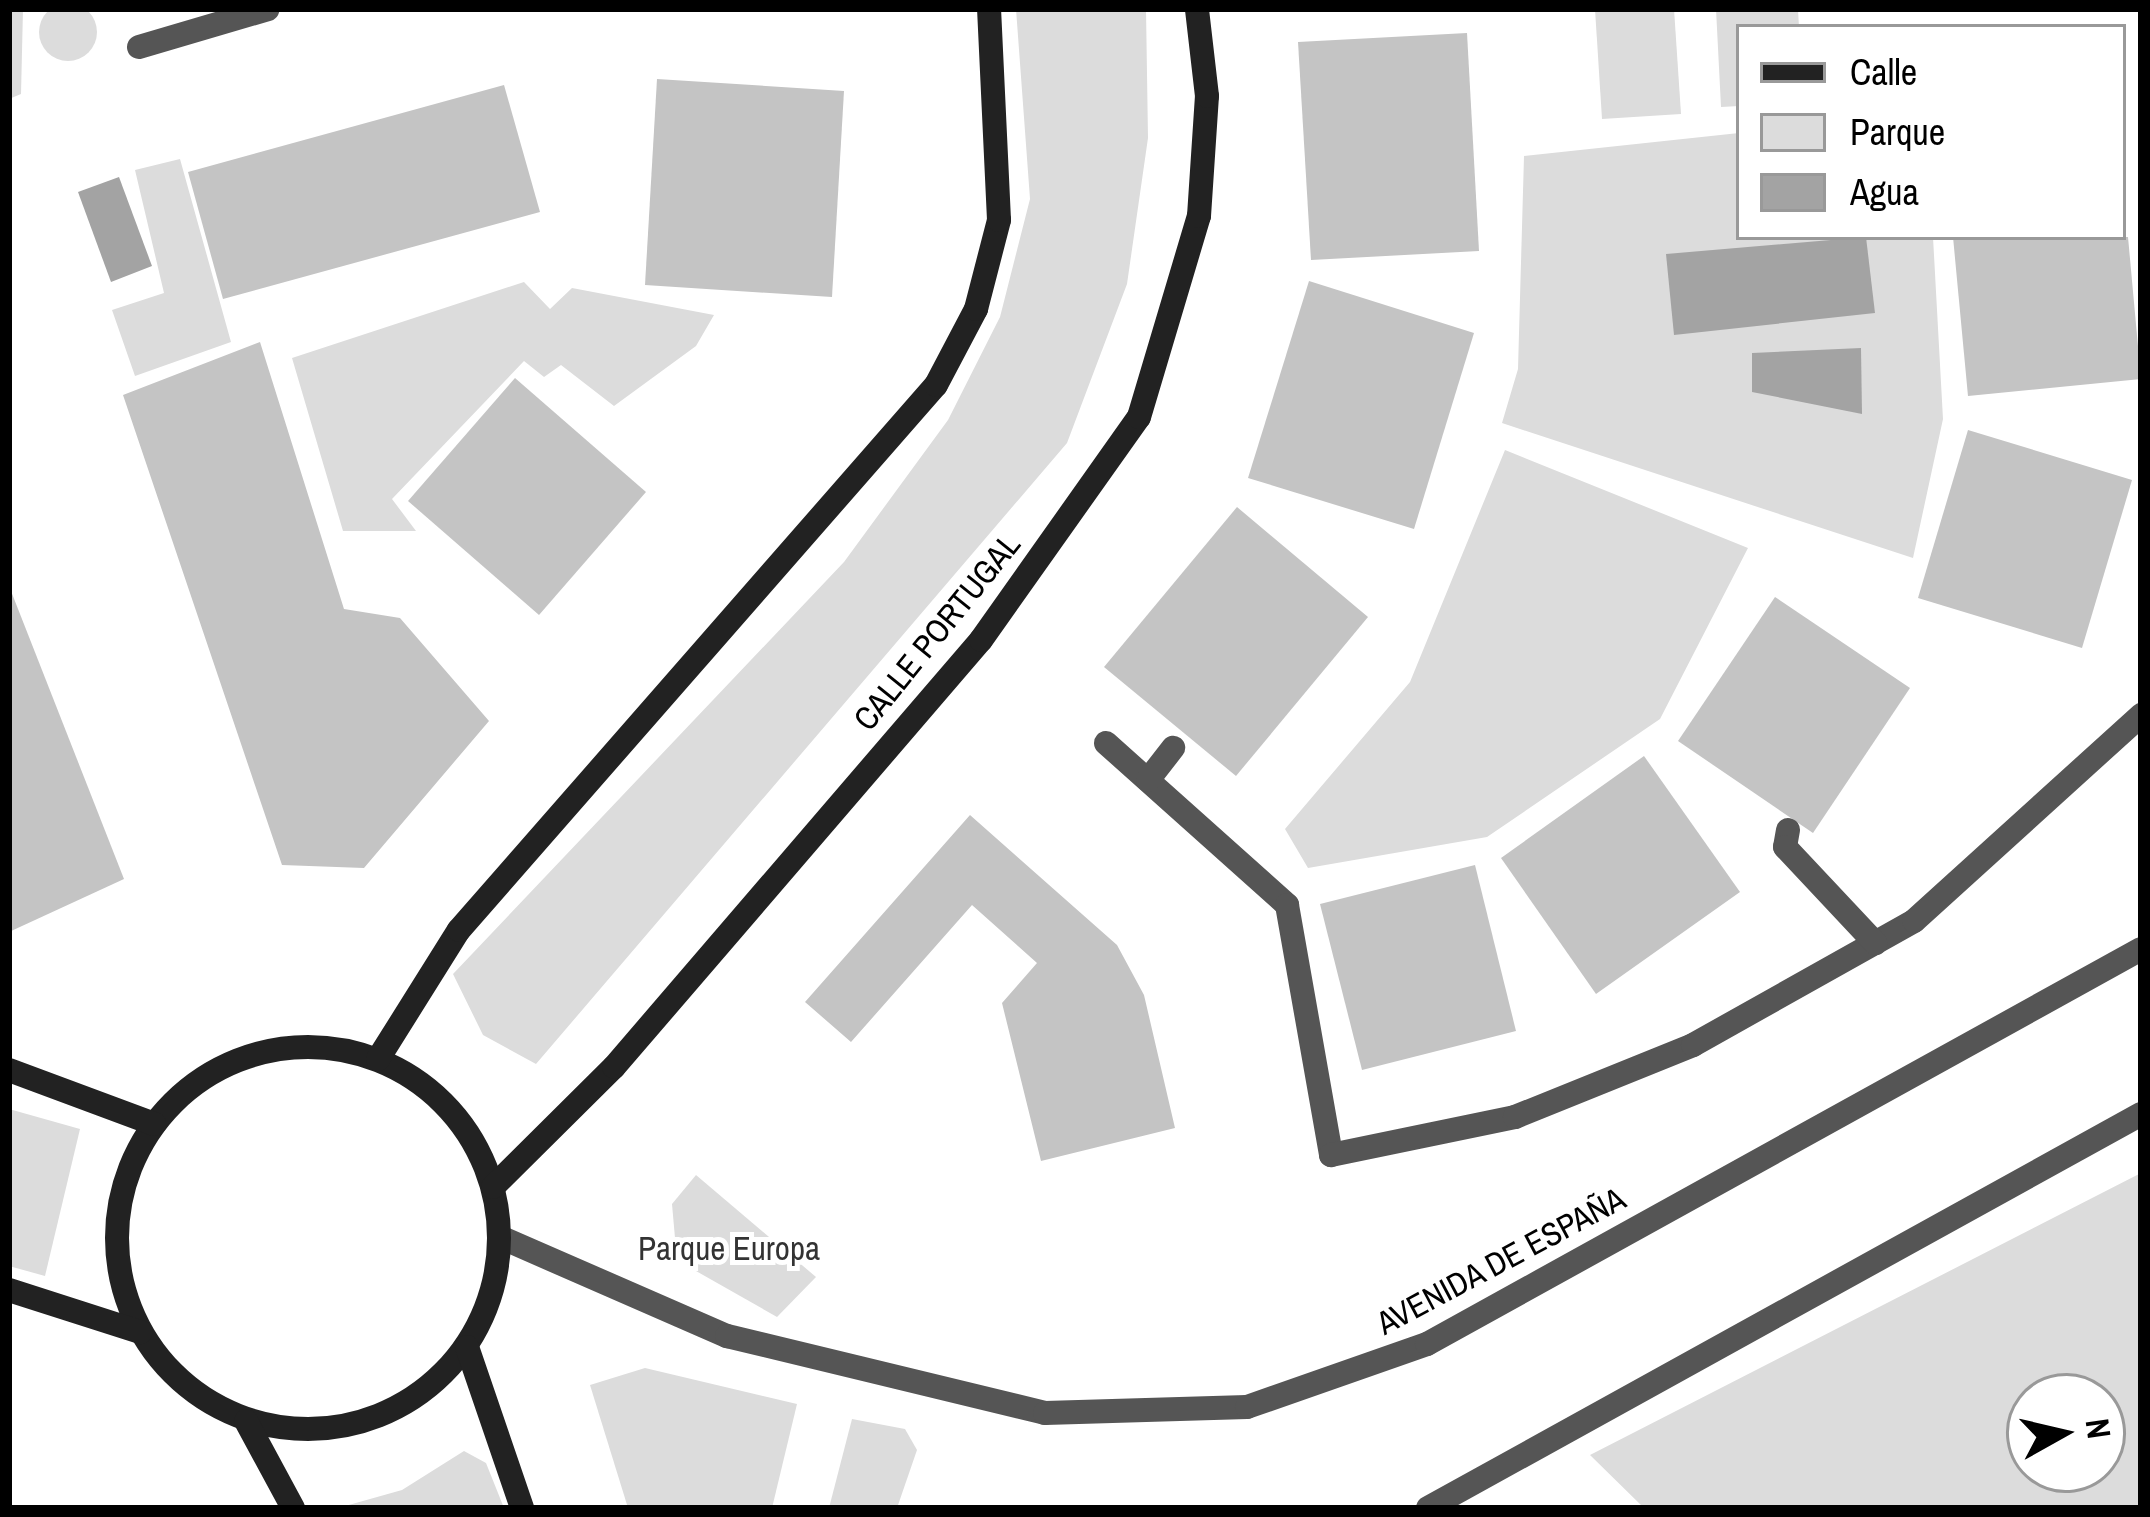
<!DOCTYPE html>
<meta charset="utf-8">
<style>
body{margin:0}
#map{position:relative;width:2150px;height:1517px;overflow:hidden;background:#fff;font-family:"Archivo Narrow",sans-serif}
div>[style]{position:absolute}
.green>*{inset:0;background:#dcdcdc}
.round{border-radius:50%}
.water>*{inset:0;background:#a3a3a3}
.building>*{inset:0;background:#c4c4c4}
.street>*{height:24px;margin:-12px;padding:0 12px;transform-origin:12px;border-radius:12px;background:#555}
.secondary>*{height:24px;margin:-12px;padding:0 12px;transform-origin:12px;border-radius:12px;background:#222}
.secondary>.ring{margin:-12px;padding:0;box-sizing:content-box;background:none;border:24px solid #222;border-radius:50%}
span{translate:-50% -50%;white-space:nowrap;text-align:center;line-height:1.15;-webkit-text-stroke:10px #fff;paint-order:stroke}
.street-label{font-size:33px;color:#000}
.park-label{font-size:33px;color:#333}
.frame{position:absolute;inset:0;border:12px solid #000;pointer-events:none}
.legend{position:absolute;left:1736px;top:24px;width:390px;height:216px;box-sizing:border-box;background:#fff;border:3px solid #999;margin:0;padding:15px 21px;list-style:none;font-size:36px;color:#000}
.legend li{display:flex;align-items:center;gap:24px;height:60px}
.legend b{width:60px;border:3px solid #999}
.north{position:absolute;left:2006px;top:1373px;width:120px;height:120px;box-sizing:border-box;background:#fff;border:3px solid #999;border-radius:50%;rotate:82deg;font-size:33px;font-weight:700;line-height:48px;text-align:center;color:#000}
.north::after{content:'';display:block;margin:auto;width:42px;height:54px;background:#000;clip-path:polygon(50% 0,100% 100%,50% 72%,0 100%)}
</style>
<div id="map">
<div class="green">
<i class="round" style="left:39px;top:3px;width:58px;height:58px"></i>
<i style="clip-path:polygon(9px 9px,23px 9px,21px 94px,9px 99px)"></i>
<i style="clip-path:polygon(1016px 9px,1146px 9px,1148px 138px,1127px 284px,1067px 443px,536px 1064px,483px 1035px,453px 974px,844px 562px,948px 420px,1000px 317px,1030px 199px)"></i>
<i style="clip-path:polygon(1595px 9px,1674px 9px,1681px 114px,1602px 119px)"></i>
<i style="clip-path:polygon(1716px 9px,1798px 9px,1799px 27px,1739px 27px,1739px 106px,1721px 107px)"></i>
<i style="clip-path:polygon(1739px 133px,1739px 237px,1933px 237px,1943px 419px,1913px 558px,1502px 423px,1518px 369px,1524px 156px)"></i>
<i style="clip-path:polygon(180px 159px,231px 342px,135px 376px,112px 310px,164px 293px,135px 170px)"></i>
<i style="clip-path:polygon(524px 282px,550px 309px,572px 288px,714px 315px,696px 346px,614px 406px,561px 365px,544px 377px,524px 361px,392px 499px,416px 531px,343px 531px,292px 358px)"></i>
<i style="clip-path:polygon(1505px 450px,1748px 548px,1660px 719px,1487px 837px,1308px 868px,1285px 829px,1410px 682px)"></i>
<i style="clip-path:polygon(9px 1109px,80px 1129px,45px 1276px,9px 1266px)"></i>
<i style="clip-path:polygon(evenodd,2141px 1173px,2141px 1508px,1644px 1508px,1590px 1455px,2141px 1173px,2030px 1397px,2102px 1397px,2102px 1469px,2030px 1469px,2030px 1397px)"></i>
<i style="clip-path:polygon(696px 1175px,816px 1277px,777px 1317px,696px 1271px,675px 1238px,672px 1204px)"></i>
<i style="clip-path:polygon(645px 1368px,797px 1404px,772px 1508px,628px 1508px,590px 1385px)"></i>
<i style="clip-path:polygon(852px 1419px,905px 1429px,917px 1450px,897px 1508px,829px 1508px)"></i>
<i style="clip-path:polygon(464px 1451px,486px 1463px,504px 1508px,338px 1508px,402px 1490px)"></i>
</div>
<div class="water">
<i style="clip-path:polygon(119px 177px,152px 266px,111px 282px,78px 192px)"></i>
<i style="clip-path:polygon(1866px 237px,1875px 313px,1674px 335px,1666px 254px)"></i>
<i style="clip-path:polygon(1861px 348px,1862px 414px,1752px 392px,1752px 353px)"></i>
</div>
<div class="building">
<i style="clip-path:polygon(1467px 33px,1479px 251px,1311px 260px,1298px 42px)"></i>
<i style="clip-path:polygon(657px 79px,844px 91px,832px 297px,645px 285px)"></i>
<i style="clip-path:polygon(504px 85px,540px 212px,223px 299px,188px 172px)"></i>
<i style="clip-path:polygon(1953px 237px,2128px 237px,2141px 379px,1968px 396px)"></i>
<i style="clip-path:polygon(1309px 281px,1474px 333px,1414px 529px,1248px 478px)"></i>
<i style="clip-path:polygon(260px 342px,344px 609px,400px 618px,489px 721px,364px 868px,282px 865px,123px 395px)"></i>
<i style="clip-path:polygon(515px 378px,646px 492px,539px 615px,408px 501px)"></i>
<i style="clip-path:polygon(1968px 430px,2132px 480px,2082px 648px,1918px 598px)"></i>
<i style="clip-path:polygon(1237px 507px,1368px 617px,1236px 776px,1104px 667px)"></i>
<i style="clip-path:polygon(9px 586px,124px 879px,9px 932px)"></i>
<i style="clip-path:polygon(1775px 597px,1910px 688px,1813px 833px,1678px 741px)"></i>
<i style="clip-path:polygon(1644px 756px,1740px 892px,1596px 994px,1501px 858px)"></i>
<i style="clip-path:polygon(970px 815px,1117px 945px,1144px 995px,1175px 1128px,1041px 1161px,1002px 1003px,1037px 963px,972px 905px,851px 1042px,805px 1002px)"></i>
<i style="clip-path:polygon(1475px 865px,1516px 1031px,1362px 1070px,1320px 904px)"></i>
</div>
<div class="street">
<i style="left:139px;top:47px;width:134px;rotate:-16.4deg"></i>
<i style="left:1106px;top:743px;width:243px;rotate:41.8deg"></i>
<i style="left:1287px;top:905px;width:254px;rotate:80deg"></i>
<i style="left:1331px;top:1155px;width:188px;rotate:-11.7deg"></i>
<i style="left:1515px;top:1117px;width:192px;rotate:-22deg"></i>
<i style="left:1693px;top:1045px;width:253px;rotate:-29.3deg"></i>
<i style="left:1914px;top:921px;width:307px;rotate:-42.2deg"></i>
<i style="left:1148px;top:780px;width:41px;rotate:-52deg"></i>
<i style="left:1788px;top:830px;width:17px;rotate:100deg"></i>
<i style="left:1785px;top:847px;width:132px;rotate:46.8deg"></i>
<i style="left:500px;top:1237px;width:248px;rotate:23.6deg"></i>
<i style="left:727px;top:1336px;width:327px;rotate:13.6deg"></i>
<i style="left:1045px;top:1413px;width:202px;rotate:-1.7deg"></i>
<i style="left:1247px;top:1407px;width:191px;rotate:-19.3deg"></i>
<i style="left:1427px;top:1344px;width:816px;rotate:-28.95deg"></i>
<i style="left:1428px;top:1508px;width:815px;rotate:-28.92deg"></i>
</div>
<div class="secondary">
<i class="ring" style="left:117px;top:1047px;width:358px;height:358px"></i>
<i style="left:378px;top:1059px;width:152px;rotate:-57.9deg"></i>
<i style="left:459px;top:930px;width:724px;rotate:-48.81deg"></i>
<i style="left:936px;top:385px;width:86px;rotate:-62.2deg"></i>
<i style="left:976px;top:309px;width:92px;rotate:-75.5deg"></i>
<i style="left:999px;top:220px;width:211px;rotate:-92.7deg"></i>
<i style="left:9px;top:1070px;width:155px;rotate:20.4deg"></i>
<i style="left:493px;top:1187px;width:170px;rotate:-44.8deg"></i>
<i style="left:614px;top:1067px;width:563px;rotate:-49.32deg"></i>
<i style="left:981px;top:640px;width:273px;rotate:-54.7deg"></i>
<i style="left:1139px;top:417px;width:210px;rotate:-73.4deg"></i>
<i style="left:1199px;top:216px;width:120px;rotate:-86.2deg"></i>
<i style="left:1207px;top:96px;width:88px;rotate:-96.6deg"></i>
<i style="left:9px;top:1290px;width:138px;rotate:17.8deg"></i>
<i style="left:467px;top:1347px;width:170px;rotate:71.1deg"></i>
<i style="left:246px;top:1421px;width:99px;rotate:61.6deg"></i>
</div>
<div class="street-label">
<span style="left:937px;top:632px;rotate:-51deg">CALLE PORTUGAL</span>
<span style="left:1501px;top:1261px;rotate:-28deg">AVENIDA DE ESPAÑA</span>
</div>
<div class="park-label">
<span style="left:729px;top:1249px">Parque Europa</span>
</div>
<div class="frame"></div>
<ul class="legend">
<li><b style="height:15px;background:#222"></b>Calle</li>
<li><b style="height:33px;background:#dcdcdc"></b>Parque</li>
<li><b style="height:33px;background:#a3a3a3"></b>Agua</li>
</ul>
<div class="north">N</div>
</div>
